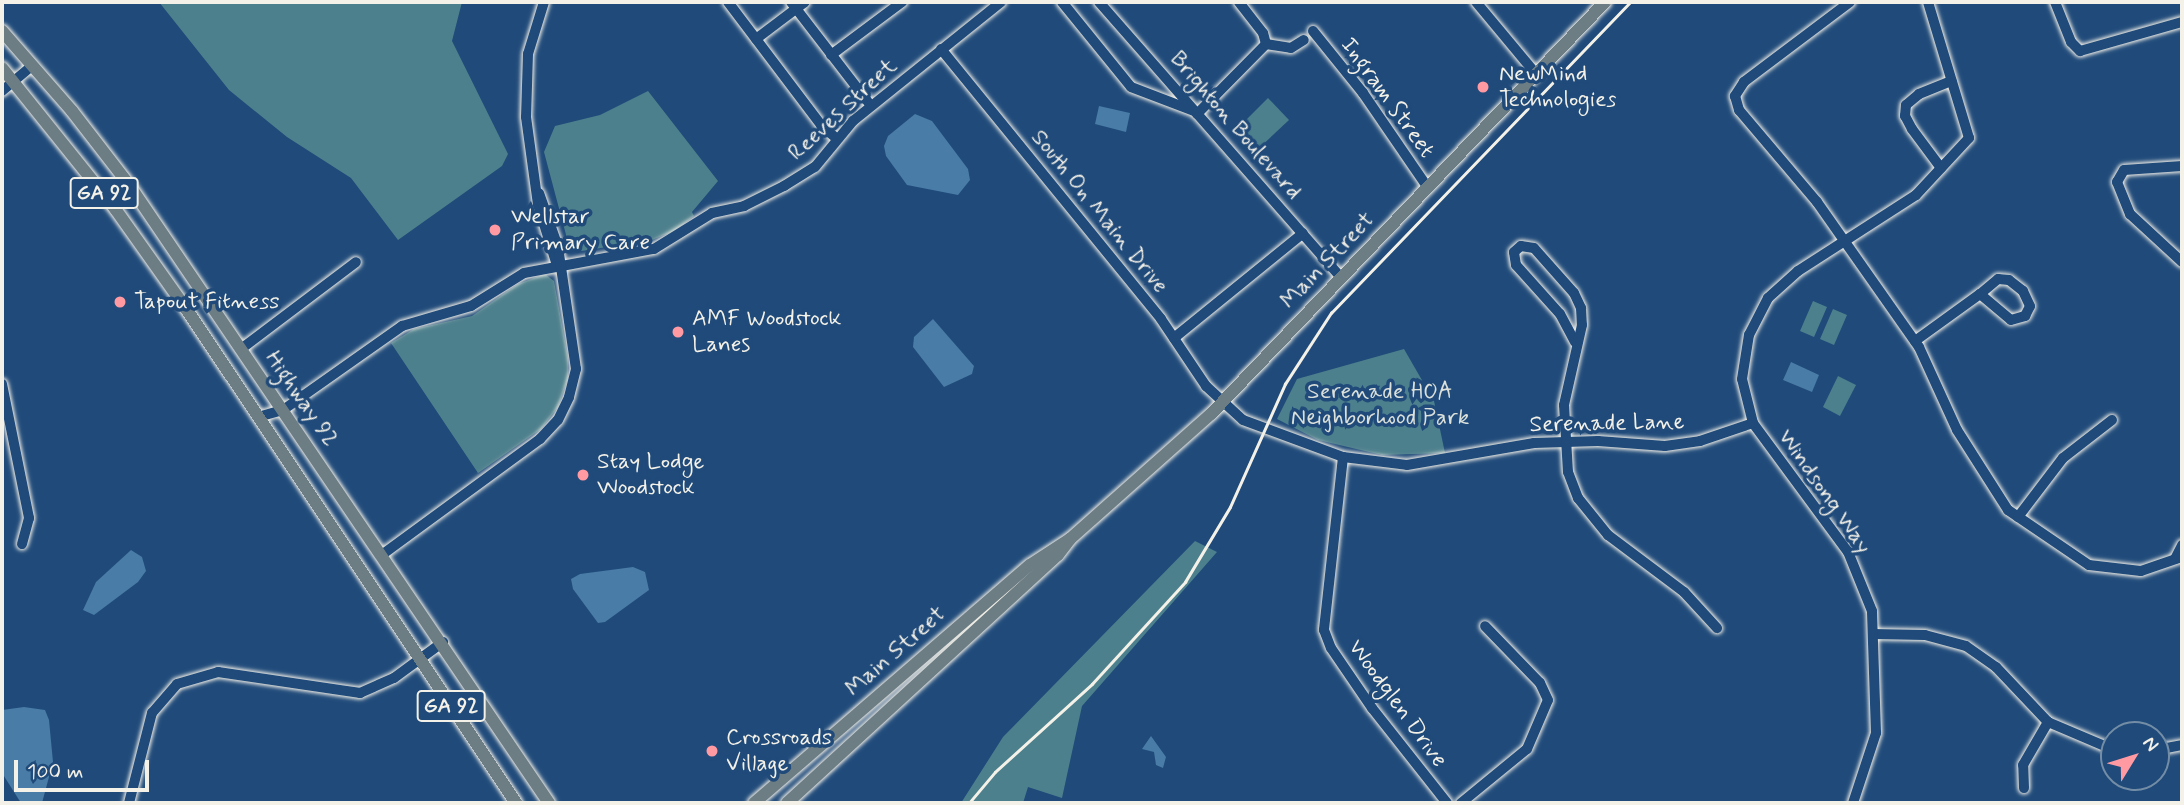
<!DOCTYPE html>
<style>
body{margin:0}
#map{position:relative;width:2184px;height:805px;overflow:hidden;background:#1f4a7a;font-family:Mynerve,sans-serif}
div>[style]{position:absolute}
.green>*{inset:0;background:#4d808d}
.water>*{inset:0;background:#497ca6}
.roads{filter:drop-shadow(0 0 2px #f4f1e8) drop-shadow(0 0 2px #f4f1e8)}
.minor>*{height:10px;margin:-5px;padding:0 5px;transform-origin:5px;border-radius:5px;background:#1f4a7a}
.major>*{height:12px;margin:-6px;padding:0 6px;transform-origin:6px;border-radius:6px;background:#6d7d84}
.rail>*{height:2.5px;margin:-1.25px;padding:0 1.25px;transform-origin:1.25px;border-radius:1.25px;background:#f4f1e8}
.dots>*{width:19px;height:19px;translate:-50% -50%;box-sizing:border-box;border:4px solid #1f4a7a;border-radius:50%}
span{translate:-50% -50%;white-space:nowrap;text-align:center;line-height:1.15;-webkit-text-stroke:7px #1f4a7a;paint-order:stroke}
.shield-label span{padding:2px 5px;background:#1f4a7a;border:2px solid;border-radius:5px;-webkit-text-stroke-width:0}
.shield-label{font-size:21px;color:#f4f1e8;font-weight:700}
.poi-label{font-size:23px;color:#f4f1e8}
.left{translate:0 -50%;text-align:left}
.street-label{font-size:23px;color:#f4f1e8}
.park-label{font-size:23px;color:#dbe0da}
.frame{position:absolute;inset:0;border:4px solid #f4f1e8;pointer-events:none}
.north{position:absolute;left:2100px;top:721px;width:70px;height:70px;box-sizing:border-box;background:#1f4a7a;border:2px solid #748da6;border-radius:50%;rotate:52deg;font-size:19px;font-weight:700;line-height:28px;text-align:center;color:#f4f1e8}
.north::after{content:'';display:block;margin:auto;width:24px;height:32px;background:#ff9aa2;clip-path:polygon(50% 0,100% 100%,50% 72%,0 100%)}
.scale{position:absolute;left:14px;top:760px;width:135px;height:32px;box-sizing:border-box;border:4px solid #f4f1e8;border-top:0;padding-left:9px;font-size:21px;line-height:24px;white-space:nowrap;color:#f4f1e8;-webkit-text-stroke:5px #1f4a7a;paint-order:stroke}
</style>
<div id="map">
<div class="green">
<i style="clip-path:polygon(159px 2px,462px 2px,452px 41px,508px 154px,502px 166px,398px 240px,351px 178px,287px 137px,229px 90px)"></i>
<i style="clip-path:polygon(648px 91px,718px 181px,692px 212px,694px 216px,674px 231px,652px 240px,575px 252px,569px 246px,544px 152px,555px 126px,600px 115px)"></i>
<i style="clip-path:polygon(1268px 98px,1289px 120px,1257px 150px,1237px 129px)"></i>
<i style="clip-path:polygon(545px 274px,554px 281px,568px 358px,568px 378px,558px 407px,541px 429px,478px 473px,391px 343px,414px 329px,472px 316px,518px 284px)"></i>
<i style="clip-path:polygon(1813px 301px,1827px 307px,1814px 337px,1800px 331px)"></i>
<i style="clip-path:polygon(1833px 309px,1847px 315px,1834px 345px,1820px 339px)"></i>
<i style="clip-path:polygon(1404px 349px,1434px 401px,1445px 453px,1382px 455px,1318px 440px,1277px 419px,1297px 379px)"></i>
<i style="clip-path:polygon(1838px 376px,1856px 385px,1840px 416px,1823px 407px)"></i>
<i style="clip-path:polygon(1195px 541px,1217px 552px,1082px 706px,1062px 798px,1028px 787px,1023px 803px,961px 803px,1003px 737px)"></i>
</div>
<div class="water">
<i style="clip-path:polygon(1099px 106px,1130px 113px,1126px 132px,1095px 124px)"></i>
<i style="clip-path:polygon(915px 114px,932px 121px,968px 169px,970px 180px,958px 195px,907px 185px,886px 156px,884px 146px,888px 136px)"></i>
<i style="clip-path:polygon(933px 319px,974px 366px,972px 374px,944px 387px,913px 347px,914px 337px)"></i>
<i style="clip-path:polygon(1791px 362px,1819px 375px,1812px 392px,1783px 380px)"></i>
<i style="clip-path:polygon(131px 550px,142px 557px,146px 571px,138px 582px,94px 615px,83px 610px,96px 582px)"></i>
<i style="clip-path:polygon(633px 567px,645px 572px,649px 590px,605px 622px,598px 623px,573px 589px,571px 579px,580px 574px)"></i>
<i style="clip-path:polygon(24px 707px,45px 710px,49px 720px,53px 762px,42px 803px,21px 803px,2px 773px,2px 710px)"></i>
<i style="clip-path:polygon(1151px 736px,1166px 757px,1163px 768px,1156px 765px,1154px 752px,1142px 749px)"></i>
</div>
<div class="roads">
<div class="minor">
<i style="left:544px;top:2px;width:54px;rotate:107.1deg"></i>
<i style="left:528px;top:54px;width:63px;rotate:91.8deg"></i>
<i style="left:526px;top:117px;width:89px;rotate:82.2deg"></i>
<i style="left:538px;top:205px;width:60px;rotate:72.5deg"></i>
<i style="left:728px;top:2px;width:154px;rotate:52.9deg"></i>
<i style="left:821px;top:125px;width:21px;rotate:41deg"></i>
<i style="left:791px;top:2px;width:131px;rotate:52.4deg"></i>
<i style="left:1062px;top:2px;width:109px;rotate:50.9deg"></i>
<i style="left:1131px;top:87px;width:67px;rotate:20.9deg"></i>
<i style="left:1099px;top:2px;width:366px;rotate:48.7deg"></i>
<i style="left:1476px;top:2px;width:94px;rotate:50.2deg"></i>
<i style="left:1850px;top:2px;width:133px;rotate:143deg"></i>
<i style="left:1744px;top:82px;width:17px;rotate:123deg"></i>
<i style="left:1735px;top:96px;width:15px;rotate:74deg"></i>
<i style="left:1739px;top:110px;width:121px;rotate:49.7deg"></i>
<i style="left:1817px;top:202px;width:177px;rotate:54.9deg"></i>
<i style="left:1919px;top:347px;width:91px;rotate:65.4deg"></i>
<i style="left:1957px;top:430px;width:95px;rotate:57.5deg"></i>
<i style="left:2008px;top:510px;width:98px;rotate:34.2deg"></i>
<i style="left:2089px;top:565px;width:52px;rotate:6.6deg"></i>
<i style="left:2141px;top:571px;width:43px;rotate:-18.9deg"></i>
<i style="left:2055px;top:2px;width:43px;rotate:68.2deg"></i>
<i style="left:2071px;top:42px;width:13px;rotate:45deg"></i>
<i style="left:2080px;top:51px;width:106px;rotate:-15.9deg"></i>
<i style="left:1313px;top:31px;width:80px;rotate:51.1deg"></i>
<i style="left:1363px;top:93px;width:115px;rotate:55.6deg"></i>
<i style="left:756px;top:39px;width:61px;rotate:-37.1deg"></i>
<i style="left:1266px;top:44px;width:25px;rotate:9deg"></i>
<i style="left:1291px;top:48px;width:15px;rotate:-32deg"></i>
<i style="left:941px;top:49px;width:348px;rotate:50.8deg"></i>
<i style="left:1161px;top:319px;width:81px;rotate:56.1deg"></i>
<i style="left:1206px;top:386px;width:50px;rotate:42.6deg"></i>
<i style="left:1243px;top:420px;width:107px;rotate:20.3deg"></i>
<i style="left:1343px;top:457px;width:64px;rotate:7.1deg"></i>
<i style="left:1407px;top:465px;width:129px;rotate:-9.8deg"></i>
<i style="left:1534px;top:443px;width:64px;rotate:-1.8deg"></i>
<i style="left:1598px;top:441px;width:67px;rotate:4.3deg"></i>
<i style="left:1665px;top:446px;width:35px;rotate:-8deg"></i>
<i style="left:1700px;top:441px;width:56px;rotate:-18.8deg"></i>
<i style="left:831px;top:55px;width:89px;rotate:-36.7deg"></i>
<i style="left:2px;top:91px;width:40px;rotate:-40deg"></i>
<i style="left:1197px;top:114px;width:98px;rotate:-45.4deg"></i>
<i style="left:1266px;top:44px;width:11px;rotate:-105deg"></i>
<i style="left:1263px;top:33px;width:39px;rotate:-128deg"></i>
<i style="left:2182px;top:166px;width:58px;rotate:176.1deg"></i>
<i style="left:2124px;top:170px;width:14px;rotate:120deg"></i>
<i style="left:2117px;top:182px;width:35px;rotate:68deg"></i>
<i style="left:2130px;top:214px;width:71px;rotate:42.7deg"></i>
<i style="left:1941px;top:168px;width:49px;rotate:-126.6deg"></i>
<i style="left:1912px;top:129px;width:15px;rotate:-118deg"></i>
<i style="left:1905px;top:116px;width:11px;rotate:-85deg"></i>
<i style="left:1906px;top:105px;width:17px;rotate:-40deg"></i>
<i style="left:1919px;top:94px;width:35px;rotate:-22deg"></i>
<i style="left:1174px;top:338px;width:166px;rotate:-39.1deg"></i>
<i style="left:1915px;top:341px;width:80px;rotate:-35.9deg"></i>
<i style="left:1980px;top:294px;width:40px;rotate:40deg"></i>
<i style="left:2011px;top:320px;width:15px;rotate:-16deg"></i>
<i style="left:2025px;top:316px;width:11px;rotate:-63deg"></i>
<i style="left:2030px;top:306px;width:17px;rotate:-115deg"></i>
<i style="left:2023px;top:291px;width:18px;rotate:-142deg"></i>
<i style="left:2009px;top:280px;width:11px;rotate:-175deg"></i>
<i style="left:1998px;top:279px;width:23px;rotate:140deg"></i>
<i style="left:1575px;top:342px;width:32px;rotate:-118deg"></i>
<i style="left:1560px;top:314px;width:66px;rotate:-131.9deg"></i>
<i style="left:1516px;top:265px;width:13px;rotate:-99deg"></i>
<i style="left:1514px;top:252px;width:9px;rotate:-41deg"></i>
<i style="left:1521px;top:246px;width:13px;rotate:9deg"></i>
<i style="left:1534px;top:248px;width:60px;rotate:48.4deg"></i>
<i style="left:1574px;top:293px;width:17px;rotate:65deg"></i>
<i style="left:1581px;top:308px;width:17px;rotate:87deg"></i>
<i style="left:1582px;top:325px;width:82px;rotate:102.7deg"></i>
<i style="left:1564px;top:405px;width:67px;rotate:86.6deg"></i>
<i style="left:1568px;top:472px;width:28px;rotate:69deg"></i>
<i style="left:1578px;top:498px;width:48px;rotate:51deg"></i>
<i style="left:1608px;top:535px;width:95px;rotate:36.9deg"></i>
<i style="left:1684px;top:592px;width:49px;rotate:47.5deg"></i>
<i style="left:241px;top:349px;width:144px;rotate:-37.1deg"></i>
<i style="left:2px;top:384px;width:137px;rotate:78.6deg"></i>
<i style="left:29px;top:518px;width:27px;rotate:105deg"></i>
<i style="left:258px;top:417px;width:26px;rotate:-16deg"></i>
<i style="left:283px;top:410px;width:146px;rotate:-35.2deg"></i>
<i style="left:402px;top:326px;width:72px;rotate:-16.2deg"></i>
<i style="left:471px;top:306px;width:62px;rotate:-31.9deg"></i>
<i style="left:524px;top:273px;width:132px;rotate:-10.5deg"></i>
<i style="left:654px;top:249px;width:68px;rotate:-31.8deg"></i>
<i style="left:712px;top:213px;width:33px;rotate:-12deg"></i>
<i style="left:744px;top:206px;width:45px;rotate:-26.6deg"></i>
<i style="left:784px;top:186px;width:36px;rotate:-32deg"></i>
<i style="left:815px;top:167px;width:60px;rotate:-50.4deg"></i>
<i style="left:853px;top:121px;width:190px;rotate:-38.8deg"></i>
<i style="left:1343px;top:457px;width:174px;rotate:96.3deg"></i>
<i style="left:1324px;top:630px;width:19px;rotate:69deg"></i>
<i style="left:1331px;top:648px;width:73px;rotate:55.7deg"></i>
<i style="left:1372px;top:708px;width:121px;rotate:51.7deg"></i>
<i style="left:2018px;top:517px;width:74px;rotate:-52.7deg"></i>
<i style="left:2063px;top:458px;width:62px;rotate:-37.8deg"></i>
<i style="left:383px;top:554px;width:195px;rotate:-36.2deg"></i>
<i style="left:540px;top:439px;width:26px;rotate:-47deg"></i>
<i style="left:558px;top:420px;width:25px;rotate:-64deg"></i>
<i style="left:569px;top:397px;width:29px;rotate:-76deg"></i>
<i style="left:576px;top:369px;width:123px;rotate:-98.4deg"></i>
<i style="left:558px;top:247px;width:57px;rotate:-109.4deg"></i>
<i style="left:2175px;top:559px;width:16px;rotate:-63deg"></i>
<i style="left:1873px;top:634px;width:52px;rotate:1.1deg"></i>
<i style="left:1925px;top:635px;width:42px;rotate:15deg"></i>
<i style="left:1966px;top:646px;width:37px;rotate:35deg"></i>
<i style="left:1996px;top:667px;width:76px;rotate:46.6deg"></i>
<i style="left:2048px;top:722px;width:72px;rotate:23deg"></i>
<i style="left:2156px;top:750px;width:26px;rotate:-11deg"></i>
<i style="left:2024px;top:788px;width:23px;rotate:-92deg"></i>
<i style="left:2023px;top:765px;width:50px;rotate:-59.8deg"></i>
<i style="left:129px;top:803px;width:93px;rotate:-75.7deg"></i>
<i style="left:152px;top:713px;width:38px;rotate:-49deg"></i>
<i style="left:177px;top:684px;width:43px;rotate:-16.3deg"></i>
<i style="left:218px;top:672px;width:144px;rotate:8.4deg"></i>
<i style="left:360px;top:693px;width:37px;rotate:-24deg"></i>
<i style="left:394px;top:678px;width:61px;rotate:-36.3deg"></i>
<i style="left:1461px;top:803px;width:85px;rotate:-39.3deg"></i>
<i style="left:1527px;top:749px;width:53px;rotate:-66.8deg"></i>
<i style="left:1548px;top:700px;width:19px;rotate:-115deg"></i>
<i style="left:1540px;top:683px;width:79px;rotate:-134deg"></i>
<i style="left:1853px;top:803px;width:74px;rotate:-71.8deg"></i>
<i style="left:1876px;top:733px;width:122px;rotate:-91.9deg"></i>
<i style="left:1872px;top:611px;width:64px;rotate:-112.1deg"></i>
<i style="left:1848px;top:552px;width:160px;rotate:-126.4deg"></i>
<i style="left:1753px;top:423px;width:45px;rotate:-104deg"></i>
<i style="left:1742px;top:379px;width:45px;rotate:-81deg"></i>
<i style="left:1749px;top:335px;width:42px;rotate:-62.8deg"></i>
<i style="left:1768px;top:298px;width:40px;rotate:-42deg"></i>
<i style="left:1798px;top:271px;width:140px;rotate:-32.8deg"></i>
<i style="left:1916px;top:195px;width:78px;rotate:-47.1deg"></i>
<i style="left:1969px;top:138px;width:142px;rotate:-106.8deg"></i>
</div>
<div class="major">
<i style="left:2px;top:31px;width:106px;rotate:48.8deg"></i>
<i style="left:72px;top:111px;width:95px;rotate:52.3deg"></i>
<i style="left:130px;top:186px;width:746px;rotate:55.82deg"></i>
<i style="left:2px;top:68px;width:182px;rotate:51.2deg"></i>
<i style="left:116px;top:210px;width:123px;rotate:54.6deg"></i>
<i style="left:187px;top:310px;width:593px;rotate:56.28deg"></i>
<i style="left:754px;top:803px;width:364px;rotate:-40.8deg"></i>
<i style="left:1030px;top:565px;width:48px;rotate:-33deg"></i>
<i style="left:787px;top:803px;width:367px;rotate:-42.5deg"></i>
<i style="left:1058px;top:555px;width:20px;rotate:-53deg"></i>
<i style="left:1070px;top:539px;width:188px;rotate:-41.6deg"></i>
<i style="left:1211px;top:414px;width:570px;rotate:-46.28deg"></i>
</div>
</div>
<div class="rail">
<i style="left:969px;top:803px;width:40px;rotate:-50deg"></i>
<i style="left:995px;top:772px;width:131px;rotate:-42.2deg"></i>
<i style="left:1092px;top:684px;width:138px;rotate:-47.6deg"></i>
<i style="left:1185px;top:582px;width:87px;rotate:-59deg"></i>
<i style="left:1230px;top:507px;width:135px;rotate:-65.9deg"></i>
<i style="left:1285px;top:384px;width:85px;rotate:-57.1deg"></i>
<i style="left:1331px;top:313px;width:431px;rotate:-46.1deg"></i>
</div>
<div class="dots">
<i style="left:1483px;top:87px;background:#ff9aa2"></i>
<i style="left:495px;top:230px;background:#ff9aa2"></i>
<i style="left:120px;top:302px;background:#ff9aa2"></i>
<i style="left:678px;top:332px;background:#ff9aa2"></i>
<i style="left:583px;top:475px;background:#ff9aa2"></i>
<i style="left:712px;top:751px;background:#ff9aa2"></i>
</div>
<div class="shield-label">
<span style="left:104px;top:193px">GA 92</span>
<span style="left:451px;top:706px">GA 92</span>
</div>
<div class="poi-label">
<span class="left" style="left:1499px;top:87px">NewMind<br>Technologies</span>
<span class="left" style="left:511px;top:230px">Wellstar<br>Primary Care</span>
<span class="left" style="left:134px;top:302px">Tapout Fitness</span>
<span class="left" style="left:692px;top:332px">AMF Woodstock<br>Lanes</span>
<span class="left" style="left:597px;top:475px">Stay Lodge<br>Woodstock</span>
<span class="left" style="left:726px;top:751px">Crossroads<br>Village</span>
</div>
<div class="street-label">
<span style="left:1387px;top:98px;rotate:54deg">Ingram Street</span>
<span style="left:843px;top:110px;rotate:-43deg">Reeves Street</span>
<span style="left:1235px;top:126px;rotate:49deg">Brighton Boulevard</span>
<span style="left:1099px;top:212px;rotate:51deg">South On Main Drive</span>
<span style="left:1328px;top:261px;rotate:-46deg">Main Street</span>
<span style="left:301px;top:399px;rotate:55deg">Highway 92</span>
<span style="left:1607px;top:424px;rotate:-1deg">Serenade Lane</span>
<span style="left:1824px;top:492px;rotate:55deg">Windsong Way</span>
<span style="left:896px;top:652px;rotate:-41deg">Main Street</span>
<span style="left:1397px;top:704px;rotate:54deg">Woodglen Drive</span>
</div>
<div class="park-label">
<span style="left:1380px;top:405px">Serenade HOA<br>Neighborhood Park</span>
</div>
<div class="frame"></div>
<div class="north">N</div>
<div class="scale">100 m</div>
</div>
